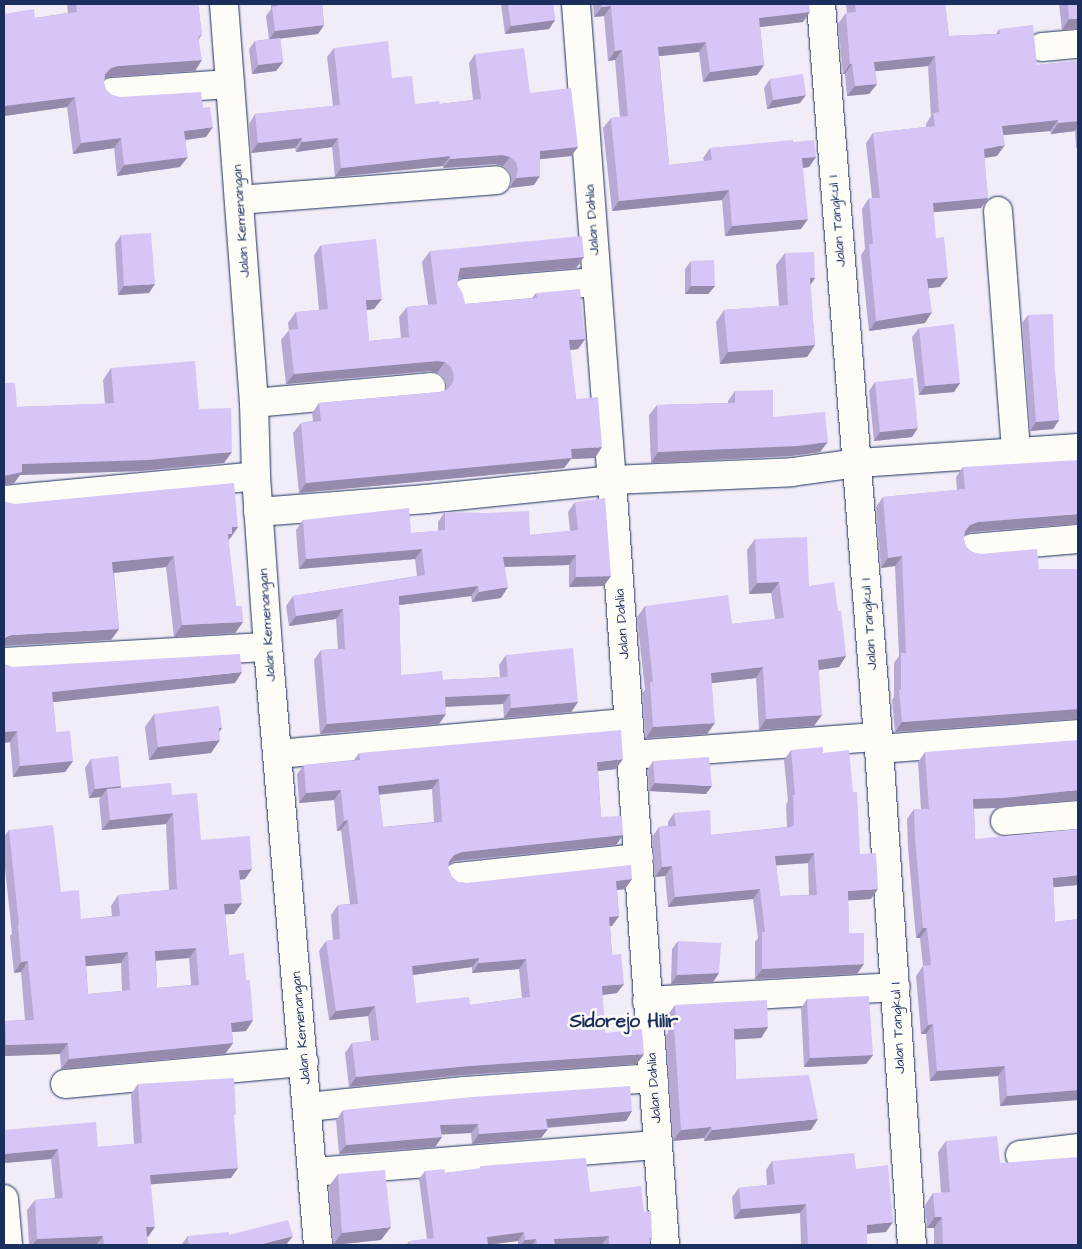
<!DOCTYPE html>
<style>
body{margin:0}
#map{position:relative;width:1082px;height:1249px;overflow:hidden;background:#f1ecf7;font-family:"Architects Daughter",sans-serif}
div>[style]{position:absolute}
.roads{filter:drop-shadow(0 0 1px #1b2f5e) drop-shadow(0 0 1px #1b2f5e)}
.minor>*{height:28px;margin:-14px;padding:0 14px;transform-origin:14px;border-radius:14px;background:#fdfcf7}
.wall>*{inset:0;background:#b8a9d4}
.shaded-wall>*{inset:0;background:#968aac}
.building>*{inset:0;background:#d6c5f6}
span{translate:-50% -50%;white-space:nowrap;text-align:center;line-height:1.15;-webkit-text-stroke:5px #fdfcf7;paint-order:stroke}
.street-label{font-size:14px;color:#1b2f5e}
.district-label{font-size:19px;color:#1b2f5e;font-weight:700}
.frame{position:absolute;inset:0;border:5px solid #1b2f5e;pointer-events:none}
</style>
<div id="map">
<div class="roads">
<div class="minor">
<i style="left:224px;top:4px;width:400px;rotate:85.7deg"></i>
<i style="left:254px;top:403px;width:73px;rotate:88.4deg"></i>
<i style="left:256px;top:476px;width:171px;rotate:86deg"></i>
<i style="left:268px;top:647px;width:600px;rotate:85.22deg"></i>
<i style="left:576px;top:4px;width:477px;rotate:85.7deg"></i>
<i style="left:612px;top:480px;width:767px;rotate:86.04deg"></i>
<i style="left:821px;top:4px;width:747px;rotate:85.55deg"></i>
<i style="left:879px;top:749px;width:497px;rotate:86.2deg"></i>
<i style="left:1042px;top:47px;width:36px;rotate:-5deg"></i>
<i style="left:112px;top:92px;width:118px;rotate:-3.9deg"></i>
<i style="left:239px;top:200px;width:258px;rotate:-4.4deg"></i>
<i style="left:998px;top:211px;width:242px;rotate:85.7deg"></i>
<i style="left:465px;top:293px;width:132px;rotate:-4.8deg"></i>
<i style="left:254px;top:403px;width:178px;rotate:-5.2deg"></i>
<i style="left:4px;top:500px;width:253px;rotate:-5.4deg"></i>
<i style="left:258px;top:512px;width:169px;rotate:-4.4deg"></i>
<i style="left:426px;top:499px;width:187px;rotate:-5.8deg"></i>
<i style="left:612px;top:480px;width:180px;rotate:-2.5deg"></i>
<i style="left:792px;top:472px;width:67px;rotate:-7.8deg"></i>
<i style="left:858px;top:463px;width:221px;rotate:-3.9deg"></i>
<i style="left:972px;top:548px;width:106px;rotate:-4.9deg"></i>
<i style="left:4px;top:662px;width:264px;rotate:-3.3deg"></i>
<i style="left:879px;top:749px;width:200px;rotate:-4.3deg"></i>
<i style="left:278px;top:754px;width:351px;rotate:-5.1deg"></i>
<i style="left:631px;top:755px;width:248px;rotate:-4.2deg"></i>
<i style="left:1005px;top:821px;width:73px;rotate:-4.7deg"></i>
<i style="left:457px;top:877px;width:183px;rotate:-6deg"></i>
<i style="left:647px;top:1001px;width:249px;rotate:-3.2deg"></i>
<i style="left:65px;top:1084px;width:240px;rotate:-5.3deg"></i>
<i style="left:308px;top:1107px;width:157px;rotate:-5.9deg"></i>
<i style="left:464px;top:1091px;width:190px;rotate:-3.9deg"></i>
<i style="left:1020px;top:1155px;width:58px;rotate:-6.9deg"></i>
<i style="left:313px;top:1172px;width:346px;rotate:-4.5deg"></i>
<i style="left:4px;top:1199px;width:46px;rotate:85deg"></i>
</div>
</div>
<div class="wall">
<i style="clip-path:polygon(67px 4px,198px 4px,202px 35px,199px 39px,195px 71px,110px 77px,105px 78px,104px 83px,106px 90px,112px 95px,206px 137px,186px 140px,180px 167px,117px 176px,114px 148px,73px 154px,67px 107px,4px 116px,4px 14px,35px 18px,68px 13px)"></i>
<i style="clip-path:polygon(271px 4px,322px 4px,324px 25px,318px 34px,280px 38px,283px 62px,276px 71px,252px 74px,249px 49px,255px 41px,269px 39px,266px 16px,271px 9px)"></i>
<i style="clip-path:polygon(501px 4px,553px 4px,555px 20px,549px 29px,505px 34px)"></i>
<i style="clip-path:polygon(593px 4px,809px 4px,803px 22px,760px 27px,764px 65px,757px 75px,703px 82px,699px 52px,659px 56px,669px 165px,704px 161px,703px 158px,710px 148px,793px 142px,816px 157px,809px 167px,803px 168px,801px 229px,725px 236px,722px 200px,612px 211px,603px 128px,611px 118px,620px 117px,615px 60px,608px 61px,604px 16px,594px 17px)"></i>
<i style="clip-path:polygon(846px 4px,945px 4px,949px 36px,996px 34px,999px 29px,1037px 65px,1078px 61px,1078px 148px,1076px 148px,1075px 131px,1051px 134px,1050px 131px,1003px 135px,997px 156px,984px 158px,988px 198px,981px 208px,933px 212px,940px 287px,929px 288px,925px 323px,869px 331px,861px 255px,865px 249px,862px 209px,869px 198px,872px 198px,866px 143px,873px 133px,926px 127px,926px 124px,931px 116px,928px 66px,875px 71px,877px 84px,869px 94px,847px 96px,845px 74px,843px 74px,838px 24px,846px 13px,847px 13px)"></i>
<i style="clip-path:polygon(1059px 4px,1078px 4px,1078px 29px,1062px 30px)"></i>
<i style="clip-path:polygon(334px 48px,392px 78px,415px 104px,440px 104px,473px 100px,469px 63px,475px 54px,530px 93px,578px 147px,571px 156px,540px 159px,534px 185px,509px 188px,512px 179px,509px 172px,503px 166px,495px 164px,443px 168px,443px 166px,335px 177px,332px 147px,296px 152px,295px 148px,251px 153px,249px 124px,255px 114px,333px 106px,327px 57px)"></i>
<i style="clip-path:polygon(770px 79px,800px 103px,767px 109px,764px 88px)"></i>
<i style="clip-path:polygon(121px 235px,149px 293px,118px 295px,115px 244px)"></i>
<i style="clip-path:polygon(321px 245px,374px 309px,366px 310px,369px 341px,401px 338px,399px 317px,407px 307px,428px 305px,422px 262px,430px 251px,584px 257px,576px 268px,458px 278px,457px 284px,465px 304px,532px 298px,536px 293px,585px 339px,578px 349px,570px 350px,576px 399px,595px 458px,571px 459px,564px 468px,299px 493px,293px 433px,301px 423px,313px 421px,312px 413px,319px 403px,440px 392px,446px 390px,447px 386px,443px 378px,437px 373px,430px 371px,286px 384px,281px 340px,289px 330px,288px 323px,296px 312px,319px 310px,314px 255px)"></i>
<i style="clip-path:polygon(785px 253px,815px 278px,810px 285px,815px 345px,807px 357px,720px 364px,716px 322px,724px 310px,779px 306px,776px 265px)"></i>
<i style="clip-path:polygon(691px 261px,715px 286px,708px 294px,685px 294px,685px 269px)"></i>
<i style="clip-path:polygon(1028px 315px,1055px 373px,1059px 420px,1053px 429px,1030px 431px,1022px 323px)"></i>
<i style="clip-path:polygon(919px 328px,960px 383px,954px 392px,919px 395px,912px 337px)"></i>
<i style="clip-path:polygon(111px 368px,199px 409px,224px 463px,140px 471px,20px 475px,14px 483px,4px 486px,4px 383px,17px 407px,105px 404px,103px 380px)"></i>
<i style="clip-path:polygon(875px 382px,912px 437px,874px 441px,869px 391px)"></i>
<i style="clip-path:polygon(735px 391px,773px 417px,820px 452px,791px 456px,651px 463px,649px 415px,657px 405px,728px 403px,728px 401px)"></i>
<i style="clip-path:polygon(963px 467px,1078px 524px,971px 532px,964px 535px,964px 540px,966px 547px,972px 552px,1039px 569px,1077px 718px,895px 732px,892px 700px,894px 697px,894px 663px,899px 656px,895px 566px,881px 568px,876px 507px,883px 497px,957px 490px,956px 477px)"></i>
<i style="clip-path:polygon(5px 502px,14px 504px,238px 527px,230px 539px,228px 540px,236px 606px,243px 622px,235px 633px,174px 637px,166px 567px,114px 573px,119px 629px,111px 640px)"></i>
<i style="clip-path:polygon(575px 502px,604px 586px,569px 587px,569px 565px,505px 567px,501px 598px,472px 602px,471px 596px,399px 605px,401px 675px,443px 680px,500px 677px,499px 665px,506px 655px,578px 702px,571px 712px,504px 718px,503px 704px,446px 707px,439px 724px,320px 734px,314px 660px,321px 650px,338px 649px,336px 619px,289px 626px,286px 606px,293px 596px,417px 576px,415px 559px,299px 569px,296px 530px,303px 520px,411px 533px,438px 531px,438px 522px,445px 512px,530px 535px,570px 531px,568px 512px)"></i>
<i style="clip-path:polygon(755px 539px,838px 611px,846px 656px,839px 667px,819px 670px,814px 726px,759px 730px,756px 678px,712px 683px,707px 734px,646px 738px,642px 693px,645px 690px,637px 617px,645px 606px,732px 624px,775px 619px,771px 593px,749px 594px,747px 550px)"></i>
<i style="clip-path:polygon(4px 664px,12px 667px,235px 683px,53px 702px,56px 732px,73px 761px,65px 772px,13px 777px,10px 742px,4px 743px)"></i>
<i style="clip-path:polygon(154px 714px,219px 732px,211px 753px,149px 760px,145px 727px)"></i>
<i style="clip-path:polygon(evenodd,791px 750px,823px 753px,860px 854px,871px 899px,848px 900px,849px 933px,857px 974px,755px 979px,755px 942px,758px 938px,753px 899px,668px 907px,665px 876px,655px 877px,652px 837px,659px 827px,668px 826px,668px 822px,674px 813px,711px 835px,787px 827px,786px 805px,788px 801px,784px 760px,791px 750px,808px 863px,809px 895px,780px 896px,776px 865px,808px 863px)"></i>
<i style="clip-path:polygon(925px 752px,1077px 799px,997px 808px,974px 808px,975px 839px,1078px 885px,1053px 887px,1055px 922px,1078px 919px,1078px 1100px,1000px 1106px,998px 1076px,930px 1081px,926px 1034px,921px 1034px,916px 976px,923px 966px,920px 938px,916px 938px,908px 848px,907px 819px,914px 809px,921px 809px,918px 762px)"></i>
<i style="clip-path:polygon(evenodd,359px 753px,616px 769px,598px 771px,601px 817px,623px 835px,616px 845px,455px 861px,449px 864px,448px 868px,452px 877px,458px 882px,466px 883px,632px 879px,625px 889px,617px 890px,619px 916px,612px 926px,610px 926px,612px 955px,617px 993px,602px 995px,605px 1033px,637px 1064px,462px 1075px,349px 1087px,345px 1053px,352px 1043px,371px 1041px,368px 1016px,329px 1020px,319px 951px,326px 941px,333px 940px,331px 915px,338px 905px,350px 904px,341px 830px,337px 831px,334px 800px,299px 803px,297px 774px,304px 765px,354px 760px,359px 753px,432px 789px,434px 822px,383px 827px,379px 795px,432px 789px,359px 753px,472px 967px,472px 973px,519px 969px,522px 998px,470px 1005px,416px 1003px,413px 975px,472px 967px)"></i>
<i style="clip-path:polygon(evenodd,91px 759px,121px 786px,121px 788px,172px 795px,201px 840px,245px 879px,240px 880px,234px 914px,225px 914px,229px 955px,246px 980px,253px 1020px,246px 1031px,232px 1032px,233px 1043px,225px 1054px,61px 1069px,60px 1054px,4px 1056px,4px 1023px,5px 1021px,25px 1020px,21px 972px,14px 973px,10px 936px,12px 934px,4px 859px,4px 837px,9px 830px,61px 892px,81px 919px,112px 916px,111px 906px,118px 895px,169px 890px,166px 824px,102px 830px,99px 799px,101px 797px,89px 798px,85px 768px,91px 759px,189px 958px,191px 985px,157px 988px,156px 961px,189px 958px,91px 759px,121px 963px,122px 991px,88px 994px,86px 966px,121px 963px)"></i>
<i style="clip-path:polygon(653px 761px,706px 794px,649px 791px,648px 769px)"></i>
<i style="clip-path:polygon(678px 941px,719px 973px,713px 982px,671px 984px,672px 949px)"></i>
<i style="clip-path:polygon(807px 999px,873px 1055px,866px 1064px,804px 1067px,801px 1008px)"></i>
<i style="clip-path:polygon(675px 1005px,768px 1027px,761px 1038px,735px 1039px,736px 1079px,811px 1130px,704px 1141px,704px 1138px,673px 1141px,666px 1036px,668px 1033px,667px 1016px)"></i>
<i style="clip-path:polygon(138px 1084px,234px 1118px,231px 1178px,151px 1184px,148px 1237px,147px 1237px,148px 1245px,29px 1245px,27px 1210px,35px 1200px,55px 1198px,51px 1159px,4px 1163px,4px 1130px,98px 1147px,134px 1144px,131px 1094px)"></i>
<i style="clip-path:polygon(343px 1110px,632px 1111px,626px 1121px,547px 1128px,541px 1138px,472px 1144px,471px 1133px,441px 1134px,442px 1137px,435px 1147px,339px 1154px,336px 1120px)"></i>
<i style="clip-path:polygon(946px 1141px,1000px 1163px,1078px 1245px,934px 1245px,934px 1228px,927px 1228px,925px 1205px,933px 1193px,941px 1193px,938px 1152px)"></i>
<i style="clip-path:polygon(772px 1161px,856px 1169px,886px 1232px,867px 1234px,867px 1245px,801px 1245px,800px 1213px,734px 1219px,732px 1197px,739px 1188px,767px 1185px,766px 1170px)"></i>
<i style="clip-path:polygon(481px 1166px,590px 1192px,644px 1212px,652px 1238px,650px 1242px,650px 1245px,603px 1245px,602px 1244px,588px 1245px,518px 1245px,518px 1241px,488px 1245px,406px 1245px,410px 1241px,427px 1239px,419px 1179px,425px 1171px,445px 1173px,479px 1169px)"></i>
<i style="clip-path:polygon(338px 1174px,381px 1240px,333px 1245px,329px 1186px)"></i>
<i style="clip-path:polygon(188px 1236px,189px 1245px,181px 1245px)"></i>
</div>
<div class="shaded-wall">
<i style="clip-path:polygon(611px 6px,604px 16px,594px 17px,602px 7px)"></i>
<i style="clip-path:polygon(810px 12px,803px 22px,752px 28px,759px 18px)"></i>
<i style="clip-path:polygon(1069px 19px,1078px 19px,1078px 29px,1062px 30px)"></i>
<i style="clip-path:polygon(555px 20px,549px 29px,505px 34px,511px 26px)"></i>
<i style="clip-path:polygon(324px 25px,318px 34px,269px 40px,275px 31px)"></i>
<i style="clip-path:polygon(706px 42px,699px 52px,651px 57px,658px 47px)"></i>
<i style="clip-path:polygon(622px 50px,615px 60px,608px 61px,615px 51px)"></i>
<i style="clip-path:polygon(935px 56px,928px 66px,867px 72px,874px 62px)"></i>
<i style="clip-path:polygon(202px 60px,195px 71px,110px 77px,104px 79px,105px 74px,111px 68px,118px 66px)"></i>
<i style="clip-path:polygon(283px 62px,276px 71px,252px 74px,258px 65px)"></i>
<i style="clip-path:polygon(850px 64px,852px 64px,845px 74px,843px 74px)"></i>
<i style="clip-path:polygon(764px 65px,757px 75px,703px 82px,710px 72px)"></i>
<i style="clip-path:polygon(877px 84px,869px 94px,847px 96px,855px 86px)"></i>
<i style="clip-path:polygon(806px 95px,800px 103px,767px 109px,773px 100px)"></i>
<i style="clip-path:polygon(75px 97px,67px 107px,4px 116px,4px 106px)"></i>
<i style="clip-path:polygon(1058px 120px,1050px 131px,994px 136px,1002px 126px)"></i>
<i style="clip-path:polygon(1078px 121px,1078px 126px,1075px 131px,1051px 134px,1058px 123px)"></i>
<i style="clip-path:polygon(213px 127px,206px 137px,177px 141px,184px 131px)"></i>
<i style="clip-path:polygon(121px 138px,114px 148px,73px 154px,81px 143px)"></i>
<i style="clip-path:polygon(302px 138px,295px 148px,251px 153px,258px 143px)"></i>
<i style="clip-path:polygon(338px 138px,332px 147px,296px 152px,302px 142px)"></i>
<i style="clip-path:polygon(1005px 145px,997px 156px,976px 159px,984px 149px)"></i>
<i style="clip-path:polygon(578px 147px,571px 156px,533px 160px,540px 151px)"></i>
<i style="clip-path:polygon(502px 155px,510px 157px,503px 166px,495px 164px,443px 168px,450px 159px)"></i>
<i style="clip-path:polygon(450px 156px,443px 166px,335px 177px,341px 168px)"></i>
<i style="clip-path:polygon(188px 157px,180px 167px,117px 176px,124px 165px)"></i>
<i style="clip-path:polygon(816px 157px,809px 167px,795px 169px,802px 158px)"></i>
<i style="clip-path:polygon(540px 176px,534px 185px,509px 188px,516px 178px)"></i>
<i style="clip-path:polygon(729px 190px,722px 200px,612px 211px,619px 201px)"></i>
<i style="clip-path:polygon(988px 198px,981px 208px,925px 213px,933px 203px)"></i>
<i style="clip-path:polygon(808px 219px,801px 229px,725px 236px,732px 226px)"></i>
<i style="clip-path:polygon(584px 257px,576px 268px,452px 279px,460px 268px)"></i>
<i style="clip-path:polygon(948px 277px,940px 287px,920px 289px,927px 279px)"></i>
<i style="clip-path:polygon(810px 278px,815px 278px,807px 290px)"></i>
<i style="clip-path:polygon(155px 284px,149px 293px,118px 295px,124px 286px)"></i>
<i style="clip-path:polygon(691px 286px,715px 286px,708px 294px,685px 294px)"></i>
<i style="clip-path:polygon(382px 299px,374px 309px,358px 311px,366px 300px)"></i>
<i style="clip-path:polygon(932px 312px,925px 323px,869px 331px,876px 321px)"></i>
<i style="clip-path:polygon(585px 339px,578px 349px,562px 351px,569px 340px)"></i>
<i style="clip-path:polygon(815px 345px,807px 357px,720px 364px,728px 352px)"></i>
<i style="clip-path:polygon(437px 361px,445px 362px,437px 373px,430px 371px,286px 384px,294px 374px)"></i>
<i style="clip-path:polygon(960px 383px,954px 392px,919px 395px,925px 386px)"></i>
<i style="clip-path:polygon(1059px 420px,1053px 429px,1030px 431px,1036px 422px)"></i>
<i style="clip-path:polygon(918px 428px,912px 437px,874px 441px,880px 432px)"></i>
<i style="clip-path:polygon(828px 442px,820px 452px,791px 456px,651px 463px,658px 452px)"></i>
<i style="clip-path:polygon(602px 447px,595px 458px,571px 459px,564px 468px,299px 493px,306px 483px,571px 449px)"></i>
<i style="clip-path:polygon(232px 452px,224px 463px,140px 471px,20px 475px,14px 483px,4px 486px,4px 476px,22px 464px)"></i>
<i style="clip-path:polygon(1078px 514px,1078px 524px,971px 532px,964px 535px,965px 531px,970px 525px,978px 522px)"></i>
<i style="clip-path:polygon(232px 527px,238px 527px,224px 546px,220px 546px)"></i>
<i style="clip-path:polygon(422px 549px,415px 559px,299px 569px,306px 559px)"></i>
<i style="clip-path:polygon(576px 555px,569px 565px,496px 567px,503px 557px)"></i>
<i style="clip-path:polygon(174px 556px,166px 567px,104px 574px,112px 562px)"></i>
<i style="clip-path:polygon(902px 556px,895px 566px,881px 568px,888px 558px)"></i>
<i style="clip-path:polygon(611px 576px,604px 586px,569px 587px,576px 577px)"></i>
<i style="clip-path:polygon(779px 582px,771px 593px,749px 594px,757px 583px)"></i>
<i style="clip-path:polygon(478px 586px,471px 596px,392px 606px,399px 596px)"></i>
<i style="clip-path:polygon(508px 587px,501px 598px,472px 602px,479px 592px)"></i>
<i style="clip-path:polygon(343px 609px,336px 619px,289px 626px,296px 616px)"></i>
<i style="clip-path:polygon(243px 622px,235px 633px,174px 637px,182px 625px)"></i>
<i style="clip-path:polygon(119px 629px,111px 640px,4px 646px,4px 638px,11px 635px)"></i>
<i style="clip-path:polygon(846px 656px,839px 667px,811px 671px,818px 660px)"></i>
<i style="clip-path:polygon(763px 667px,756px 678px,704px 684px,711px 673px)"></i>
<i style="clip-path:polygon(242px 672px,235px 683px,45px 703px,52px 692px)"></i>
<i style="clip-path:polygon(510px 694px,503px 704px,438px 707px,445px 697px)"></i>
<i style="clip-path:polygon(578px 702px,571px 712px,504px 718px,511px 708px)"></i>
<i style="clip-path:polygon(1078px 709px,1078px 719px,895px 732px,902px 722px)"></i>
<i style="clip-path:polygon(446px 714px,439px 724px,320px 734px,327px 724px)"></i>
<i style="clip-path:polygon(822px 715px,814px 726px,759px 730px,766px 719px)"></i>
<i style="clip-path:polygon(715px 723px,707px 734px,646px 738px,653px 727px)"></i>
<i style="clip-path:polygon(219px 728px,222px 728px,213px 741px,220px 740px,211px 753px,149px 760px,158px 747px)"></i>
<i style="clip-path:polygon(17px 731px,10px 742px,4px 743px,4px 732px)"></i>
<i style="clip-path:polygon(623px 759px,616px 769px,590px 772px,597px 762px)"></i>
<i style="clip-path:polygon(73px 761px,65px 772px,13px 777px,20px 766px)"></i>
<i style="clip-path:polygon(439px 779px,432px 789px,371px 795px,378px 786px)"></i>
<i style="clip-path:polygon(655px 783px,712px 786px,706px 794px,649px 791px)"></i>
<i style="clip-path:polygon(121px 786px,115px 795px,107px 789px,101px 797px,89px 798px,95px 789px)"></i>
<i style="clip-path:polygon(341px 790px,334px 800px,299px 803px,306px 793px)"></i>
<i style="clip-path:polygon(1078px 790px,1078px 800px,997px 808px,966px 809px,973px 799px)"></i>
<i style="clip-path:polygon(173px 813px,166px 824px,102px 830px,110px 820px)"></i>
<i style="clip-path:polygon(348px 820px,341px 830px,337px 831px,344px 821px)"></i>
<i style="clip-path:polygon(623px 835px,616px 845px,455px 861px,447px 865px,454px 855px,462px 852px)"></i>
<i style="clip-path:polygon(814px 853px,808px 863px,769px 866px,775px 856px)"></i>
<i style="clip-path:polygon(672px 866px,665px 876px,655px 877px,662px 867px)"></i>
<i style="clip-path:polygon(252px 869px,245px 879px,232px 880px,239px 870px)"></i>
<i style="clip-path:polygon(1078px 875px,1078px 885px,1046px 888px,1053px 878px)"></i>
<i style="clip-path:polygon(632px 879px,625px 889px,609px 891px,616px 881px)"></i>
<i style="clip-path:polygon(760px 889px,753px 899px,668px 907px,675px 897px)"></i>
<i style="clip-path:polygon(878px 889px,871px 899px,841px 901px,848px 891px)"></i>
<i style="clip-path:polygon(242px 903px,234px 914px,217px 915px,224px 904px)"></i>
<i style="clip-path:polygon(619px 916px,612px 926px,602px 927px,609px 917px)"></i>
<i style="clip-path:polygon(923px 928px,927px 928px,920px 938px,916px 938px)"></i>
<i style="clip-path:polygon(196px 948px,189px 958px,148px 961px,155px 951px)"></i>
<i style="clip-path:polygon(128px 952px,121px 963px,78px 967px,85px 956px)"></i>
<i style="clip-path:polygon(479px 958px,472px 967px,405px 976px,412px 966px)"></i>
<i style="clip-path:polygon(526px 959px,519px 969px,472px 973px,479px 963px)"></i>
<i style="clip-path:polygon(28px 961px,21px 972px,14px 973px,21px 962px)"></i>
<i style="clip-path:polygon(864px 964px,857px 974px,755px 979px,762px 969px)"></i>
<i style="clip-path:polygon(719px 973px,713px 982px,671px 984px,677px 975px)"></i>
<i style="clip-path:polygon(624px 984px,617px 993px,595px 996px,602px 986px)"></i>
<i style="clip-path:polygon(375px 1006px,368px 1016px,329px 1020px,336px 1011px)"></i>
<i style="clip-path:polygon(253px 1020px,246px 1031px,223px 1033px,231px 1023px)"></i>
<i style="clip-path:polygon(933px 1024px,926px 1034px,921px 1034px,928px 1025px)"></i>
<i style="clip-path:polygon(768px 1027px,761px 1038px,727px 1040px,734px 1029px)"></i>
<i style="clip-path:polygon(68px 1043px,60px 1054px,4px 1056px,4px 1048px,6px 1045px)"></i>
<i style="clip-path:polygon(233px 1043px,225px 1054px,61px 1069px,69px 1059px)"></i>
<i style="clip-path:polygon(644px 1054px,637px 1064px,462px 1075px,349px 1087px,356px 1077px,469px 1066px)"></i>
<i style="clip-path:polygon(873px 1055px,866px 1064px,804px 1067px,810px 1058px)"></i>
<i style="clip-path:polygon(1005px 1066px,998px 1076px,930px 1081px,937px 1071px)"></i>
<i style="clip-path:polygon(1078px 1090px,1078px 1100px,1000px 1106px,1007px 1096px)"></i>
<i style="clip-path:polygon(632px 1111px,626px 1121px,540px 1128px,546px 1119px)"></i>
<i style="clip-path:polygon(818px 1119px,811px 1130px,704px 1141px,712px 1130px)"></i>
<i style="clip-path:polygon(478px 1124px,471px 1133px,434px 1135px,440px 1125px)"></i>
<i style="clip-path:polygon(711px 1127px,704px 1138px,673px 1141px,681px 1130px)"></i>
<i style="clip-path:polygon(548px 1129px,541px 1138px,472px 1144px,479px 1134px)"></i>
<i style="clip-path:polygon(442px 1137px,435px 1147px,339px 1154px,346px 1145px)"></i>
<i style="clip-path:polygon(58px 1149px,51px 1159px,4px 1163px,4px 1154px)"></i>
<i style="clip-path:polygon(238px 1168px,231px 1178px,143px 1185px,150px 1175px)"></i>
<i style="clip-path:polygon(806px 1204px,800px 1213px,734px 1219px,741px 1209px)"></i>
<i style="clip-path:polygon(935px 1217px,942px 1217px,934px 1228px,927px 1228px)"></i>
<i style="clip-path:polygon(893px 1222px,886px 1232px,860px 1234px,867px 1225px)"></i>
<i style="clip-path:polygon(146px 1227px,155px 1227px,148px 1237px,139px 1238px)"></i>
<i style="clip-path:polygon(391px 1227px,381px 1240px,333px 1245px,342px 1233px)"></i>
<i style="clip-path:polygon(524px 1232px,518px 1241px,484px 1245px,487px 1237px)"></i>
<i style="clip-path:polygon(103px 1236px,96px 1245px,32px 1245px,37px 1239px)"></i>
<i style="clip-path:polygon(293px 1236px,286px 1245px,258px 1245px)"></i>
<i style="clip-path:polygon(609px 1236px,602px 1244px,549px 1245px,554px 1239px)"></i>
<i style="clip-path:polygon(536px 1239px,532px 1245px,521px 1245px,525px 1240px)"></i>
</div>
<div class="building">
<i style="clip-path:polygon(76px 4px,198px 4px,202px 35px,198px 36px,202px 60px,118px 66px,111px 68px,105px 74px,104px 83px,106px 90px,112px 95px,120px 97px,201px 92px,203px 108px,210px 107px,213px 127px,184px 131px,188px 157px,124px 165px,121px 138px,81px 143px,75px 97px,4px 106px,4px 14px,34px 9px,35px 18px,77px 12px)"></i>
<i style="clip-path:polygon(278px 4px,322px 4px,324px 25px,275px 31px,272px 7px,278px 6px)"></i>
<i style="clip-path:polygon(508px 4px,553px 4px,555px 20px,511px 26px)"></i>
<i style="clip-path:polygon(601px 4px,809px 4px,810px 12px,759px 18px,764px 65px,710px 72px,706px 42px,658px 47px,669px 165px,712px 160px,710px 148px,793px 140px,793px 142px,814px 140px,816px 157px,802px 158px,808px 219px,732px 226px,729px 190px,619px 201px,611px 118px,628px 116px,622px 50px,615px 51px,611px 6px,602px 7px)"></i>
<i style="clip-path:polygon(855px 4px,945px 4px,949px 36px,1000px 34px,999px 29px,1033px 25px,1037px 65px,1078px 61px,1078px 121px,1058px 123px,1058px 120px,1002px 126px,1005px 145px,984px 149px,988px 198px,933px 203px,936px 238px,944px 237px,948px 277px,927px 279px,932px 312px,876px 321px,869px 244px,873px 244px,869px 198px,880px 198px,873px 133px,935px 126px,933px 113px,939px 112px,935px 56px,874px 62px,877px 84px,855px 86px,852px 64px,850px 64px,846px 13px,856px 12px)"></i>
<i style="clip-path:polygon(1068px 4px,1078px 4px,1078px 19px,1069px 19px)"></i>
<i style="clip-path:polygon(280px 38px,283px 62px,258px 65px,255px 41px)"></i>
<i style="clip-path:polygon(388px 41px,392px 78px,412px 76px,415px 104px,439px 101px,440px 104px,481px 99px,475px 54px,524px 48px,530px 93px,571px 88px,578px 147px,540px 151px,540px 176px,516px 178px,518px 170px,516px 162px,510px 157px,502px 155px,450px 159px,450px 156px,341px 168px,338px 138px,302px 142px,302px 138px,258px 143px,255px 114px,340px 105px,334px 48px)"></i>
<i style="clip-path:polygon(803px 74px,806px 95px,773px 100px,770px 79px)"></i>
<i style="clip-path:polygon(151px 233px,155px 284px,124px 286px,121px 235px)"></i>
<i style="clip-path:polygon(582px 236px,584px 257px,460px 268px,457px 284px,463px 294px,465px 304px,537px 298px,536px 293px,580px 289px,585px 339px,569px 340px,576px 399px,598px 397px,602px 447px,571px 449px,572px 458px,306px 483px,301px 423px,321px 421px,319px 403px,440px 392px,448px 389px,453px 382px,454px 375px,451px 367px,445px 362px,437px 361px,294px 374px,289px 330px,298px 329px,296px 312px,328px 309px,321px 245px,376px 239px,382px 299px,366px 300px,369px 341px,409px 337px,407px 307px,437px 304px,430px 251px)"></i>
<i style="clip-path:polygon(814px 252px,815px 278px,810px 278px,815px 345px,728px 352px,724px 310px,788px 305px,785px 253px)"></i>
<i style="clip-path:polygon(714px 260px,715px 286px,691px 286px,691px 261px)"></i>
<i style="clip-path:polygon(1053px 314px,1055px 373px,1059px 420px,1036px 422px,1028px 315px)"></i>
<i style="clip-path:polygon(954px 324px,960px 383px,925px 386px,919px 328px)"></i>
<i style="clip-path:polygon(195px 361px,199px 409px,231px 408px,232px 452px,148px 460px,22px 464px,22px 472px,4px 476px,4px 383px,15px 383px,17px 407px,114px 403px,111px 368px)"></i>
<i style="clip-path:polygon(913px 378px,918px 428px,880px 432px,875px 382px)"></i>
<i style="clip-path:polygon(773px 390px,773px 417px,825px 412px,828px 442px,798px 446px,658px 452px,657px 405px,735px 403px,735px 391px)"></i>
<i style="clip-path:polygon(1078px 460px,1078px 514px,978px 522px,970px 525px,965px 531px,964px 540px,966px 547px,972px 552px,980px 554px,1037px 549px,1039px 569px,1078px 569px,1078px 709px,902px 722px,899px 690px,901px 690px,901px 653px,906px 653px,902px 556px,888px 558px,883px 497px,965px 489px,963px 467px)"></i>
<i style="clip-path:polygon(234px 483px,238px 527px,232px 527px,232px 534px,228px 534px,236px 606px,242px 606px,243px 622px,182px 625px,174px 556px,112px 562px,119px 629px,11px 635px,4px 638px,4px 501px,5px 502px,14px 504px)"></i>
<i style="clip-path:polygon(605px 498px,611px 576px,576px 577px,576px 555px,503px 557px,508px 587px,479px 592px,478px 586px,399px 596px,401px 675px,442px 671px,443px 680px,508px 677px,506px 655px,573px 648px,578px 702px,511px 708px,510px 694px,445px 697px,446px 714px,327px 724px,321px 650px,345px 649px,343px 609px,296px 616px,293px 596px,425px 575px,422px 549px,306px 559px,303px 520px,409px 508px,411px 533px,445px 530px,445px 512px,487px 513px,529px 511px,530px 535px,578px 530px,575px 502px)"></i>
<i style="clip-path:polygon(807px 537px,809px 586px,834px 582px,838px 611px,841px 611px,846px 656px,818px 660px,822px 715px,766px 719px,763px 667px,711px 673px,715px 723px,653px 727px,650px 682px,653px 682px,645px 606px,728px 595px,732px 624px,784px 618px,779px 582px,757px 583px,755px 539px)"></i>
<i style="clip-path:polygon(240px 654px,242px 672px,52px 692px,56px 732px,70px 731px,73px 761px,20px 766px,17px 731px,4px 732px,4px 664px,12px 667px)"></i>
<i style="clip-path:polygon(219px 706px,222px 728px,219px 728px,220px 740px,158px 747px,154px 714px)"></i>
<i style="clip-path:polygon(evenodd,621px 730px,623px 759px,597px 762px,601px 817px,622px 816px,623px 835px,462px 852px,454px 855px,449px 861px,448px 868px,452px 877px,458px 882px,466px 883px,631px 865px,632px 879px,616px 881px,619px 916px,609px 917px,612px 955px,621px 954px,624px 984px,602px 986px,605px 1033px,642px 1029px,644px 1054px,469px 1066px,356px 1077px,352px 1043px,379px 1040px,375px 1006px,336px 1011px,326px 941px,340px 939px,338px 905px,358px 904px,348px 820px,344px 821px,341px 790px,306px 793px,304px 765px,360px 760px,359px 753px,621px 730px,439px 779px,442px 822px,383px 827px,378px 786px,439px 779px,621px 730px,479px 958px,479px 963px,526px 959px,530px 997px,470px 1005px,469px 997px,416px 1003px,412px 966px,479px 958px)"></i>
<i style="clip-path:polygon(1078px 740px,1078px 790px,1004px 798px,973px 799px,975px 839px,1078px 829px,1078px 875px,1053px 878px,1055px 922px,1078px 919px,1078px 1090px,1007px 1096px,1005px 1066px,937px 1071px,933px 1024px,928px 1025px,923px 966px,931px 965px,927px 928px,923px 928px,915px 838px,914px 809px,929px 809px,925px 752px)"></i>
<i style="clip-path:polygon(evenodd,823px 747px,823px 753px,849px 750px,853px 792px,857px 792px,860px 854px,876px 853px,878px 889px,848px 891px,849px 933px,864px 933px,864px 964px,762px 969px,762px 932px,765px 932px,760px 889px,675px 897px,672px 866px,662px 867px,659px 827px,676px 826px,674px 813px,710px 810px,711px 835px,791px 827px,794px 825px,793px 795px,795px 795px,791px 750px,823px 747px,814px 853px,817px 895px,780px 896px,775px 856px,814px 853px)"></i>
<i style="clip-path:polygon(118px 756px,121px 786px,95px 789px,91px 759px)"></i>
<i style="clip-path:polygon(709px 757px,712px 786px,655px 783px,653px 761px)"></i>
<i style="clip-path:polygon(evenodd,171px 783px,172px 795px,197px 793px,201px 840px,250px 836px,252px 869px,239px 870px,242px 903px,224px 904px,229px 955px,244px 953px,246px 980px,250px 980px,253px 1020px,231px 1023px,233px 1043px,69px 1059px,68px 1043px,6px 1045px,5px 1021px,34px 1020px,28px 961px,21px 962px,18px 925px,19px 925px,9px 830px,53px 825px,61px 892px,79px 890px,81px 919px,120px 916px,118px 895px,177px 889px,173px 813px,110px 820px,107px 789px,171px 783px,196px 948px,199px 985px,157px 988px,155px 951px,196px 948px,171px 783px,128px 952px,130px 990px,88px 994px,85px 956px,128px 952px)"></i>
<i style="clip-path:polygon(678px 941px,721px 943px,719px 973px,677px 975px)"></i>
<i style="clip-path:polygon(869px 996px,873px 1055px,810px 1058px,807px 999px)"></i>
<i style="clip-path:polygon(767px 1000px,768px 1027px,734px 1029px,736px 1079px,809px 1075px,818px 1119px,712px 1130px,711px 1127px,681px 1130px,674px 1025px,676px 1025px,675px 1005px)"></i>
<i style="clip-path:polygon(234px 1078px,236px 1115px,234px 1115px,238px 1168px,150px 1175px,155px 1227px,146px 1227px,148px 1245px,104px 1245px,103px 1236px,37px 1239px,35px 1200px,63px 1198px,58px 1149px,4px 1154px,4px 1130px,96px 1122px,98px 1147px,142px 1143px,138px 1084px)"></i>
<i style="clip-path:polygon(630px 1086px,632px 1111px,546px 1119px,548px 1129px,479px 1134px,478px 1124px,440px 1125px,442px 1137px,346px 1145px,343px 1110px,472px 1097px)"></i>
<i style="clip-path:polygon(997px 1136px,1000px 1163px,1078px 1157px,1078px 1245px,943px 1245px,942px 1217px,935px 1217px,933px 1193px,950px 1192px,946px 1141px)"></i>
<i style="clip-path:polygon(854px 1153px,856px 1169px,888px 1165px,893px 1222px,867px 1225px,867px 1245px,808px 1245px,806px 1204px,741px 1209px,739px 1188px,775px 1184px,772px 1161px)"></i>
<i style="clip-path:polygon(586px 1158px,590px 1192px,641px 1186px,644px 1212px,651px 1211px,652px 1238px,649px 1238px,650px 1245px,609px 1245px,609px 1236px,554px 1239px,555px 1245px,537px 1245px,536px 1239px,525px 1240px,524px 1232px,487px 1237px,488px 1245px,410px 1245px,410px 1241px,434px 1238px,425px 1171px,444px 1169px,445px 1173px,481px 1168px,481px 1166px)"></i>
<i style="clip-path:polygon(385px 1170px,391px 1227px,342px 1233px,338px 1174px)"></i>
<i style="clip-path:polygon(288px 1220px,293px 1236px,258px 1245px,189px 1245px,188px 1236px,229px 1232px,229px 1235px)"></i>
</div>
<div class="street-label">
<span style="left:592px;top:220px;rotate:-94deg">Jalan Dahlia</span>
<span style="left:241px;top:221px;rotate:-94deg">Jalan Kemenangan</span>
<span style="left:837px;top:221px;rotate:-95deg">Jalan Tangkul I</span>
<span style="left:622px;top:624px;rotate:-94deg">Jalan Dahlia</span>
<span style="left:869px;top:624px;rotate:-94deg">Jalan Tangkul I</span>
<span style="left:267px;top:625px;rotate:-94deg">Jalan Kemenangan</span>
<span style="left:301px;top:1028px;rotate:-95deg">Jalan Kemenangan</span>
<span style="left:898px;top:1028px;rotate:-93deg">Jalan Tangkul I</span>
<span style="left:654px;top:1088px;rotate:-94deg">Jalan Dahlia</span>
</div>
<div class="district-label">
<span style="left:624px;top:1022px">Sidorejo Hilir</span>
</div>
<div class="frame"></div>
</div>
